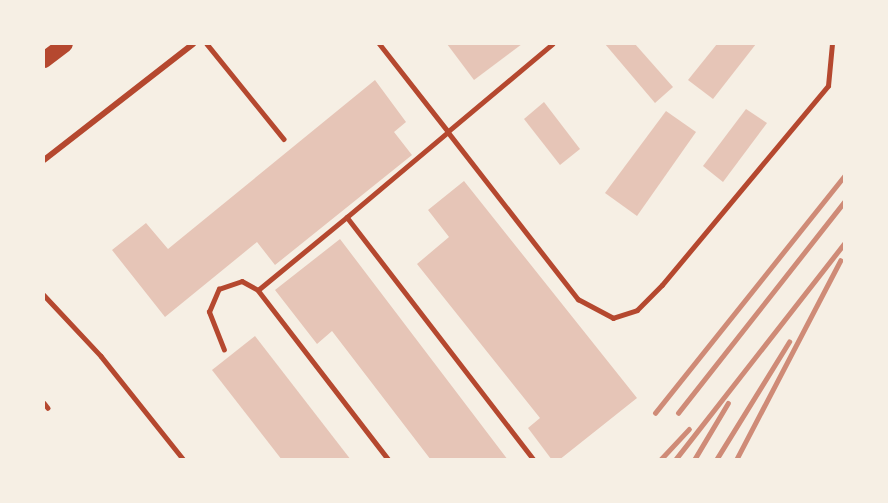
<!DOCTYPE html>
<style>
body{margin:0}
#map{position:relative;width:888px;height:503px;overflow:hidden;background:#f6efe4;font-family:"Exo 2",sans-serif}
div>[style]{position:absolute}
.building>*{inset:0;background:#e6c5b7}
.service>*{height:4.5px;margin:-2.25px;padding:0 2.25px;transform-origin:2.25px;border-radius:2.25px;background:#b5482f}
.minor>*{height:6px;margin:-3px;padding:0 3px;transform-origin:3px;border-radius:3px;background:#b5482f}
.trunk>*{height:16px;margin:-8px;padding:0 8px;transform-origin:8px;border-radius:8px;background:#b5482f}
.rail>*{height:4.5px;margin:-2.25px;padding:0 2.25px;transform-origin:2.25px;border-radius:2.25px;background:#cf8b77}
span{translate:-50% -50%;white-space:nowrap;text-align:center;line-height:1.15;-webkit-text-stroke:4.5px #f6efe4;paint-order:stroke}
.frame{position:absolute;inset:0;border:45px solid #f6efe4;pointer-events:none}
</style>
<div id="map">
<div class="building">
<i style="clip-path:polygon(447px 44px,522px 44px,474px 80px)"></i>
<i style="clip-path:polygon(605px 44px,635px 44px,673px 87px,655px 103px)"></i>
<i style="clip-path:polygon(717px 44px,756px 44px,713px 99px,688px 80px)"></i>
<i style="clip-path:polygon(375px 80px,406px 122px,394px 132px,412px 155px,275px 265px,257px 242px,165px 317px,112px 250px,146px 223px,168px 249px)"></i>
<i style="clip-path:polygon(544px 102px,580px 149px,560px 165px,524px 119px)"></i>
<i style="clip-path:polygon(746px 109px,767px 123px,723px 182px,703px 166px)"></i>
<i style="clip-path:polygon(666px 111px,696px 132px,637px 216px,605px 193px)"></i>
<i style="clip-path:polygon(464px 181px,637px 398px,559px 460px,552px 460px,528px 428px,540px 418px,417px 264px,449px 237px,428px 210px)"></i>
<i style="clip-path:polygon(340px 239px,508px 460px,431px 460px,332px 331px,317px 344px,275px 290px)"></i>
<i style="clip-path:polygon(255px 336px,351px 460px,282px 460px,212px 370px)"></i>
</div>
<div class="service">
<i style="left:207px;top:44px;width:122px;rotate:51deg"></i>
<i style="left:553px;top:44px;width:137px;rotate:140deg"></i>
<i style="left:448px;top:132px;width:212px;rotate:52.1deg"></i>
<i style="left:578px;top:299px;width:40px;rotate:28deg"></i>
<i style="left:613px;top:318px;width:25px;rotate:-18deg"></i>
<i style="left:637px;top:310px;width:35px;rotate:-45deg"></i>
<i style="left:662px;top:285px;width:259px;rotate:-50.2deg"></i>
<i style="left:828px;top:86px;width:42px;rotate:-84.6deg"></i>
<i style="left:347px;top:217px;width:132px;rotate:-40.1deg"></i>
<i style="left:448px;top:132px;width:112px;rotate:-128.1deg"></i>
<i style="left:258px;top:290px;width:115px;rotate:-39.4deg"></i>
<i style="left:347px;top:217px;width:307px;rotate:52.4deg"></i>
<i style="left:44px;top:295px;width:83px;rotate:46.9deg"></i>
<i style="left:101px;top:356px;width:133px;rotate:51.4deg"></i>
<i style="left:224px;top:350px;width:41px;rotate:-111.5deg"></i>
<i style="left:209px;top:312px;width:25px;rotate:-67deg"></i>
<i style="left:219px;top:289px;width:24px;rotate:-19deg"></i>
<i style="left:242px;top:281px;width:18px;rotate:29deg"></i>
<i style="left:258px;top:290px;width:215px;rotate:52.4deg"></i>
<i style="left:44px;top:403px;width:6px;rotate:51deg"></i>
</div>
<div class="minor">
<i style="left:44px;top:160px;width:189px;rotate:-37.9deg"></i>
</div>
<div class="trunk">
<i style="left:44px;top:60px;width:26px;rotate:-37deg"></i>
</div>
<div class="rail">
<i style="left:655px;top:413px;width:303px;rotate:-51.4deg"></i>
<i style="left:678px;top:413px;width:268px;rotate:-51.8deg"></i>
<i style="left:660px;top:460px;width:42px;rotate:-46.9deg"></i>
<i style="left:675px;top:460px;width:274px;rotate:-52deg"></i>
<i style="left:694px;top:460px;width:66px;rotate:-59.2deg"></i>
<i style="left:716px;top:460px;width:139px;rotate:-58.3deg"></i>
<i style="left:736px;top:460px;width:225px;rotate:-62.4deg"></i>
</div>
<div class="frame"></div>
</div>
